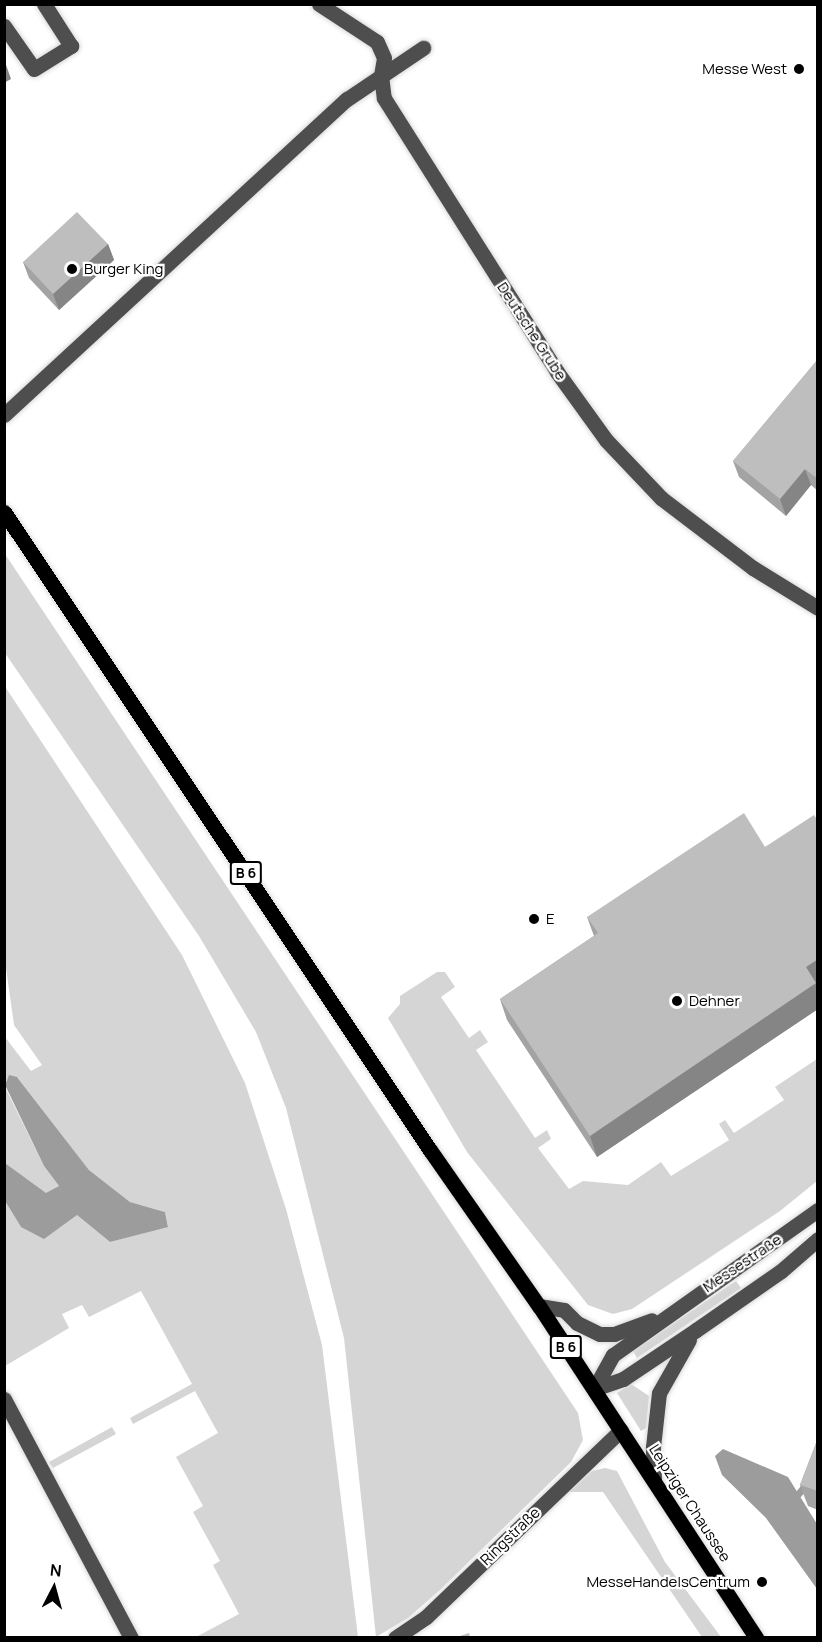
<!DOCTYPE html>
<meta charset="utf-8">
<style>
body{margin:0}
#map{position:relative;width:822px;height:1642px;overflow:hidden;background:#fff;font-family:Manrope,sans-serif}
div>[style]{position:absolute}
.green>*{inset:0;background:#d5d5d5}
.water>*{inset:0;background:#9c9c9c}
.stream>*{height:7px;margin:-3.5px;padding:0 3.5px;transform-origin:3.5px;border-radius:3.5px;background:#9c9c9c}
.roads{filter:drop-shadow(0 0 2px #dbdbdb) drop-shadow(0 0 2px #dbdbdb)}
.minor>*{height:15px;margin:-7.5px;padding:0 7.5px;transform-origin:7.5px;border-radius:7.5px;background:#4e4e4e}
.major>*{height:15px;margin:-7.5px;padding:0 7.5px;transform-origin:7.5px;border-radius:7.5px;background:#000}
.wall>*{inset:0;background:#a3a3a3}
.shaded-wall>*{inset:0;background:#858585}
.building>*{inset:0;background:#bebebe}
.dots>*{width:16px;height:16px;translate:-50% -50%;box-sizing:border-box;border:3px solid #fff;border-radius:50%}
span{translate:-50% -50%;white-space:nowrap;text-align:center;line-height:1.15;-webkit-text-stroke:4.5px #fff;paint-order:stroke}
.shield-label span{padding:2px 4px;background:#fff;border:2px solid;border-radius:4px;-webkit-text-stroke-width:0}
.shield-label{font-size:14px;color:#000;font-weight:700}
.poi-label{font-size:15px;color:#000}
.right{translate:-100% -50%;text-align:right}
.left{translate:0 -50%;text-align:left}
.street-label{font-size:15px;color:#000}
.frame{position:absolute;inset:0;border:6px solid #000;pointer-events:none}
.north{position:absolute;left:24px;top:1558px;width:60px;height:60px;-webkit-text-stroke:4px #fff;paint-order:stroke;rotate:6deg;font-size:16px;font-weight:700;line-height:24px;text-align:center;color:#000}
.north::after{content:'';display:block;margin:auto;width:21px;height:27px;background:#000;clip-path:polygon(50% 0,100% 100%,50% 72%,0 100%)}
</style>
<div id="map">
<div class="green">
<i style="clip-path:polygon(5px 554px,578px 1413px,583px 1440px,571px 1462px,440px 1590px,408px 1618px,376px 1637px,344px 1338px,286px 1108px,256px 1032px,199px 936px,5px 653px)"></i>
<i style="clip-path:polygon(4px 685px,182px 955px,245px 1083px,286px 1209px,322px 1345px,358px 1637px,196px 1637px,239px 1614px,213px 1565px,220px 1561px,193px 1512px,203px 1506px,176px 1457px,218px 1433px,195px 1391px,133px 1424px,130px 1418px,192px 1384px,141px 1291px,89px 1317px,82px 1305px,62px 1314px,69px 1328px,5px 1366px,5px 1201px,21px 1227px,77px 1215px,110px 1242px,168px 1226px,165px 1212px,130px 1202px,89px 1170px,18px 1078px,9px 1076px,5px 1083px,5px 1037px,31px 1071px,42px 1065px,14px 1025px,5px 961px)"></i>
<i style="clip-path:polygon(437px 972px,445px 972px,455px 987px,441px 997px,469px 1038px,480px 1030px,488px 1042px,476px 1050px,535px 1138px,547px 1130px,551px 1139px,538px 1148px,569px 1189px,583px 1181px,628px 1185px,661px 1162px,671px 1176px,729px 1140px,719px 1124px,725px 1120px,734px 1133px,784px 1100px,775px 1087px,817px 1059px,817px 1181px,780px 1211px,632px 1309px,613px 1314px,588px 1305px,467px 1152px,388px 1018px,400px 1004px,400px 996px)"></i>
<i style="clip-path:polygon(4px 1085px,44px 1166px,59px 1186px,47px 1194px,5px 1163px)"></i>
<i style="clip-path:polygon(736px 1281px,741px 1288px,637px 1358px,633px 1351px)"></i>
<i style="clip-path:polygon(631px 1384px,649px 1396px,646px 1428px,641px 1431px,617px 1393px)"></i>
<i style="clip-path:polygon(112px 1427px,116px 1434px,53px 1468px,49px 1462px)"></i>
<i style="clip-path:polygon(605px 1468px,617px 1471px,665px 1562px,721px 1637px,702px 1637px,603px 1492px,568px 1492px,592px 1471px)"></i>
</div>
<div class="water">
<i style="clip-path:polygon(9px 1075px,17px 1077px,89px 1170px,130px 1202px,165px 1212px,168px 1227px,110px 1242px,77px 1215px,44px 1239px,21px 1227px,5px 1201px,5px 1163px,46px 1193px,59px 1186px,44px 1166px,5px 1085px)"></i>
<i style="clip-path:polygon(723px 1449px,788px 1477px,817px 1524px,817px 1589px,766px 1518px,722px 1475px,715px 1456px)"></i>
</div>
<div class="stream">
<i style="left:798px;top:1494px;width:31px;rotate:-50deg"></i>
</div>
<div class="roads">
<div class="minor">
<i style="left:319px;top:4px;width:69px;rotate:33.2deg"></i>
<i style="left:377px;top:42px;width:17px;rotate:66deg"></i>
<i style="left:384px;top:58px;width:17px;rotate:100deg"></i>
<i style="left:381px;top:75px;width:23px;rotate:83deg"></i>
<i style="left:384px;top:98px;width:324px;rotate:57.7deg"></i>
<i style="left:557px;top:372px;width:84px;rotate:54.2deg"></i>
<i style="left:606px;top:440px;width:80px;rotate:46.5deg"></i>
<i style="left:661px;top:498px;width:116px;rotate:37.3deg"></i>
<i style="left:753px;top:568px;width:76px;rotate:31.6deg"></i>
<i style="left:4px;top:26px;width:52px;rotate:55.1deg"></i>
<i style="left:34px;top:69px;width:44px;rotate:-31.9deg"></i>
<i style="left:71px;top:46px;width:50px;rotate:-122.7deg"></i>
<i style="left:4px;top:415px;width:466px;rotate:-42.7deg"></i>
<i style="left:347px;top:99px;width:92px;rotate:-33.9deg"></i>
<i style="left:539px;top:1306px;width:25px;rotate:9deg"></i>
<i style="left:564px;top:1310px;width:18px;rotate:45deg"></i>
<i style="left:577px;top:1323px;width:25px;rotate:26deg"></i>
<i style="left:600px;top:1334px;width:14px"></i>
<i style="left:614px;top:1334px;width:40px;rotate:-20.2deg"></i>
<i style="left:594px;top:1389px;width:39px;rotate:-61deg"></i>
<i style="left:613px;top:1355px;width:251px;rotate:-35.3deg"></i>
<i style="left:594px;top:1389px;width:31px;rotate:-19deg"></i>
<i style="left:623px;top:1379px;width:88px;rotate:-33.9deg"></i>
<i style="left:696px;top:1330px;width:103px;rotate:-34.8deg"></i>
<i style="left:781px;top:1271px;width:49px;rotate:-40.9deg"></i>
<i style="left:4px;top:1399px;width:271px;rotate:62deg"></i>
<i style="left:654px;top:1479px;width:32px;rotate:-92deg"></i>
<i style="left:653px;top:1447px;width:54px;rotate:-83.7deg"></i>
<i style="left:659px;top:1393px;width:61px;rotate:-60.5deg"></i>
<i style="left:395px;top:1638px;width:37px;rotate:-34deg"></i>
<i style="left:426px;top:1617px;width:270px;rotate:-43.8deg"></i>
</div>
<div class="major">
<i style="left:4px;top:512px;width:767px;rotate:56.27deg"></i>
<i style="left:430px;top:1150px;width:190px;rotate:55.1deg"></i>
<i style="left:539px;top:1306px;width:397px;rotate:56.8deg"></i>
</div>
</div>
<div class="wall">
<i style="clip-path:polygon(108px 244px,114px 260px,59px 310px,29px 278px,23px 262px)"></i>
<i style="clip-path:polygon(818px 359px,818px 491px,811px 485px,786px 516px,739px 477px,733px 461px)"></i>
<i style="clip-path:polygon(818px 821px,818px 1009px,597px 1157px,507px 1020px,500px 999px,594px 936px,587px 917px,765px 847px)"></i>
<i style="clip-path:polygon(818px 1438px,818px 1510px,808px 1506px,800px 1485px)"></i>
</div>
<div class="shaded-wall">
<i style="clip-path:polygon(4px 59px,11px 79px,4px 83px)"></i>
<i style="clip-path:polygon(108px 244px,114px 260px,59px 310px,53px 294px)"></i>
<i style="clip-path:polygon(805px 469px,811px 485px,786px 516px,780px 499px)"></i>
<i style="clip-path:polygon(818px 959px,818px 1009px,597px 1157px,590px 1136px,806px 967px)"></i>
</div>
<div class="building">
<i style="clip-path:polygon(77px 212px,108px 244px,53px 294px,23px 262px)"></i>
<i style="clip-path:polygon(818px 359px,818px 479px,805px 469px,780px 499px,733px 461px)"></i>
<i style="clip-path:polygon(744px 813px,765px 847px,814px 815px,818px 821px,818px 959px,806px 967px,816px 983px,590px 1136px,500px 999px,598px 933px,587px 917px)"></i>
<i style="clip-path:polygon(818px 1438px,818px 1491px,800px 1485px)"></i>
<i style="clip-path:polygon(469px 1633px,470px 1638px,454px 1638px)"></i>
</div>
<div class="dots">
<i style="left:799px;top:69px;background:#000"></i>
<i style="left:72px;top:269px;background:#000"></i>
<i style="left:534px;top:919px;background:#000"></i>
<i style="left:677px;top:1001px;background:#000"></i>
<i style="left:762px;top:1582px;background:#000"></i>
</div>
<div class="shield-label">
<span style="left:246px;top:873px">B 6</span>
<span style="left:566px;top:1347px">B 6</span>
</div>
<div class="poi-label">
<span class="right" style="left:787px;top:69px">Messe West</span>
<span class="left" style="left:84px;top:269px">Burger King</span>
<span class="left" style="left:546px;top:919px">E</span>
<span class="left" style="left:689px;top:1001px">Dehner</span>
<span class="right" style="left:750px;top:1582px">MesseHandelsCentrum</span>
</div>
<div class="street-label">
<span style="left:532px;top:331px;rotate:57deg">Deutsche Grube</span>
<span style="left:742px;top:1263px;rotate:-34deg">Messestraße</span>
<span style="left:690px;top:1503px;rotate:57deg">Leipziger Chaussee</span>
<span style="left:510px;top:1536px;rotate:-44deg">Ringstraße</span>
</div>
<div class="frame"></div>
<div class="north">N</div>
</div>
